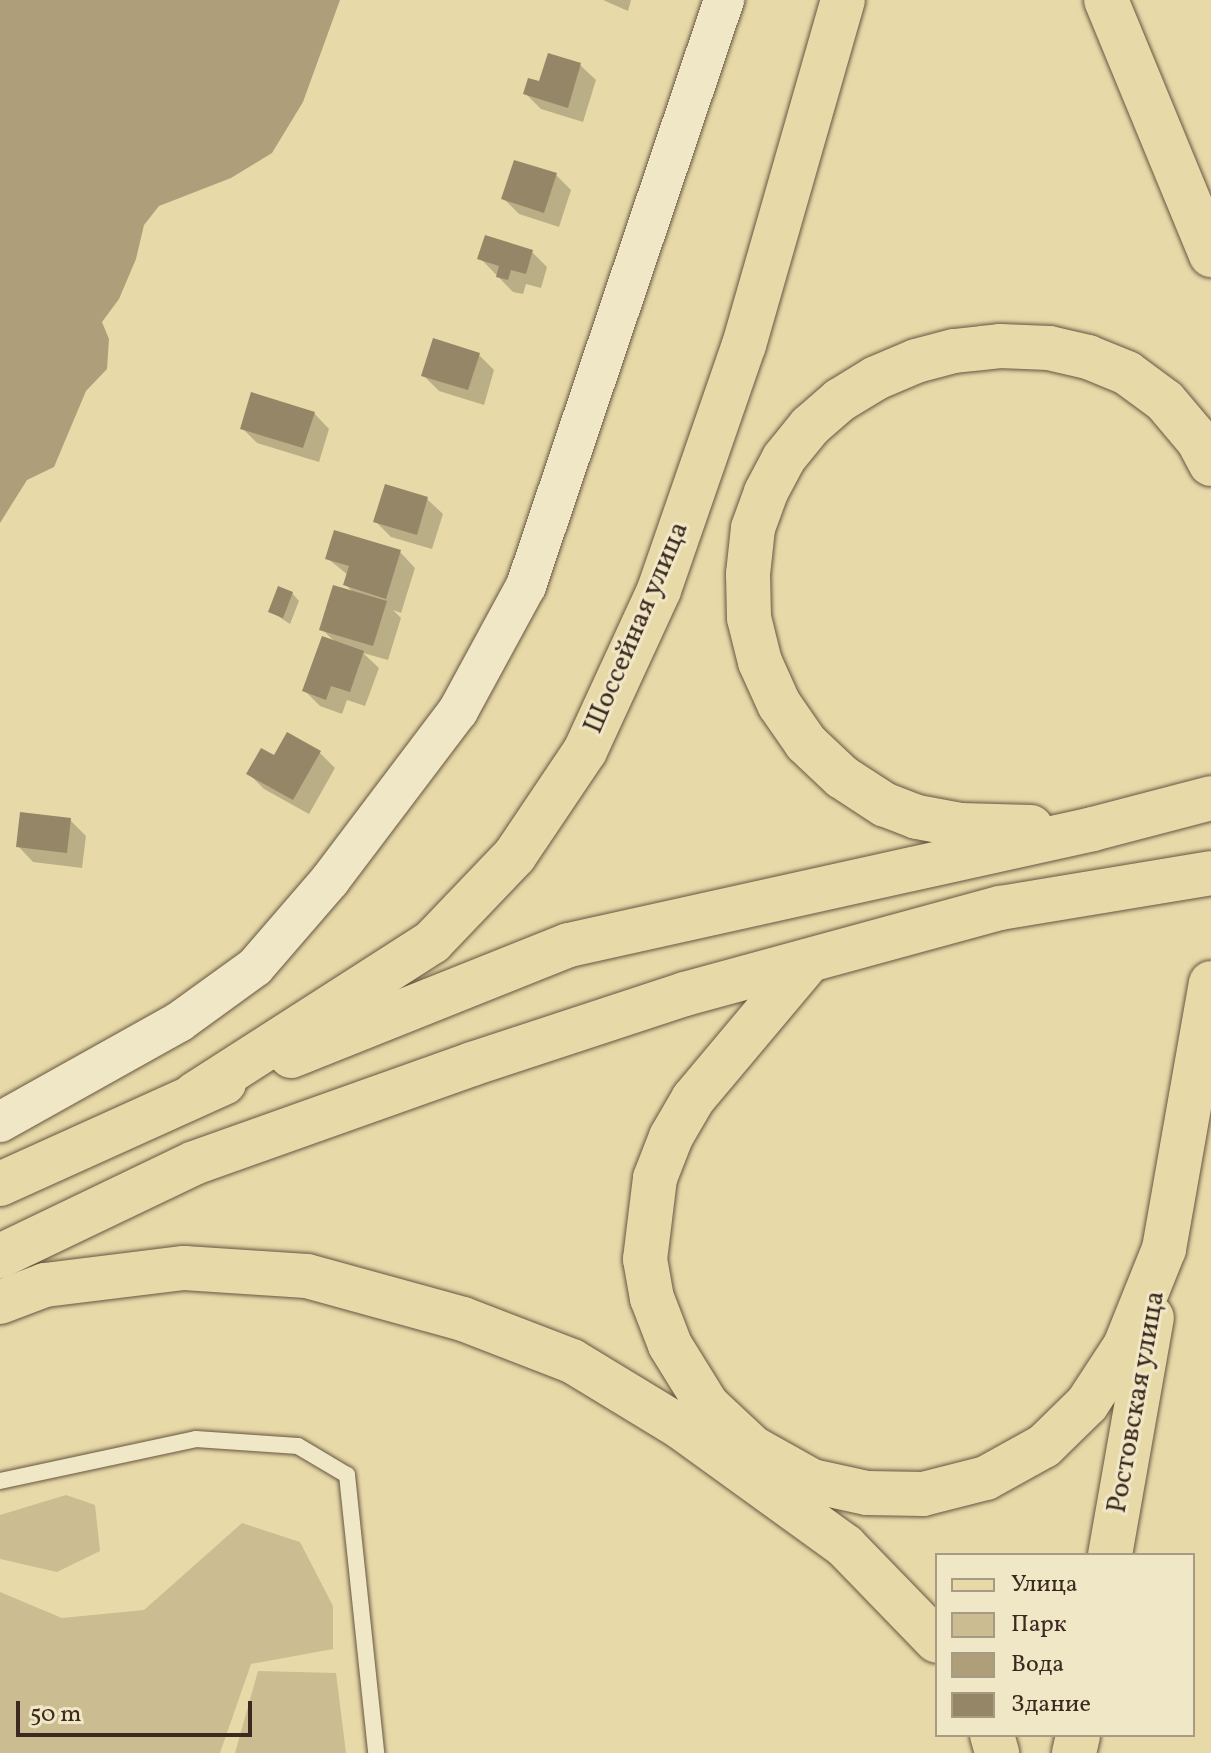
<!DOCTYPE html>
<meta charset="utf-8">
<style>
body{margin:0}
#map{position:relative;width:1211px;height:1753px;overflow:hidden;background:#e8daa8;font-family:Vollkorn,serif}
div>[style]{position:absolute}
.green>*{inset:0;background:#cbbc91}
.water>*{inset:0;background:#ae9e7a}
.shadow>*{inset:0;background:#0003}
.building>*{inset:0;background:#958667}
.roads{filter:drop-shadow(0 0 2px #675642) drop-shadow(0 0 2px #675642)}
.service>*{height:16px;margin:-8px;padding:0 8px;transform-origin:8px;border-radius:8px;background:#f0e7c6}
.tertiary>*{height:40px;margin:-20px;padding:0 20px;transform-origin:20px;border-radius:20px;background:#f0e7c6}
.primary>*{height:44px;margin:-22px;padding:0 22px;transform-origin:22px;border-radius:22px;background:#e8daa8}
span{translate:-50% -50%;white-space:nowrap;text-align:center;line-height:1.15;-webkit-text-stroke:6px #f0e7c6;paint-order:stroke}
.street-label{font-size:28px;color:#3c2a20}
.legend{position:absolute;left:935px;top:1553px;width:260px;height:184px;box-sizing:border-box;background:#f0e7c6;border:2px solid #a89b84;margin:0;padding:10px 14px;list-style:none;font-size:24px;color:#3c2a20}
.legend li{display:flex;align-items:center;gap:16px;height:40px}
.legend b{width:40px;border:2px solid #a89b84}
.scale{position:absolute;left:16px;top:1701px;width:236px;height:36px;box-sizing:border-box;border:4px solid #3c2a20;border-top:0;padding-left:10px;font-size:24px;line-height:28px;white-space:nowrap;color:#3c2a20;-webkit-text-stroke:6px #f0e7c6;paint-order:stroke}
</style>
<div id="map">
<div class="green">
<i style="clip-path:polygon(66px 1495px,95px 1505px,100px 1551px,57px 1572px,0 1559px,0 1515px)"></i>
<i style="clip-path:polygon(242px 1523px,300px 1542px,333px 1606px,333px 1649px,251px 1664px,220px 1753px,0 1753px,0 1592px,62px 1618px,144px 1610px)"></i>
<i style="clip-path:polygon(258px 1671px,336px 1673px,346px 1753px,235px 1753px)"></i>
</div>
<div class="water">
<i style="clip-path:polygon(0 0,340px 0,303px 102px,272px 153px,231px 178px,159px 206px,144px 225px,136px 259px,119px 299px,102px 322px,109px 339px,107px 369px,86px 391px,54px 467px,27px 480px,0 523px)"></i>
</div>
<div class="shadow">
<i style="clip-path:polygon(603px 0,631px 0,628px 11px)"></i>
<i style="clip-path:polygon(580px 65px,596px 80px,583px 122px,541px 109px,526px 94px)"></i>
<i style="clip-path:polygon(556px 175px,571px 190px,559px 227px,519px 214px,504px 199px)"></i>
<i style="clip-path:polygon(532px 252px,547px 267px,541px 288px,526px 284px,523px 294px,513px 292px,480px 258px)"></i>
<i style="clip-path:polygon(479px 355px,494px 370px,484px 405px,439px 391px,423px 375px)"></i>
<i style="clip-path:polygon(314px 413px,329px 429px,319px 462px,257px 443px,242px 428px)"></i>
<i style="clip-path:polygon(427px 499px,443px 514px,432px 549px,391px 537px,375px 521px)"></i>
<i style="clip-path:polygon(400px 552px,415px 568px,401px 613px,393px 610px,401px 618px,388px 660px,363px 653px,379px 668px,365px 706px,347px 700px,342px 714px,320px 706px,305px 691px,335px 642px,322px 629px,354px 593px,345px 584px,348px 575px,327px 558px)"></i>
<i style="clip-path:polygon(292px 593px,299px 601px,290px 624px,270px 611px)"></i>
<i style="clip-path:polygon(320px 753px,335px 768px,309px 814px,264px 789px,249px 774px,275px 757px)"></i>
<i style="clip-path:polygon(70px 820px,86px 836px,82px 868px,33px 862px,18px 846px)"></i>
</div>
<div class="building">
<i style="clip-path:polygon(548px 53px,581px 63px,568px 108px,523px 94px,528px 78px,539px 81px)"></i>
<i style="clip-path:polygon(514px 160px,557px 173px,544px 213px,501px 199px)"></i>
<i style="clip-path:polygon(485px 235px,533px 250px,526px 274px,511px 270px,508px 280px,496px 277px,499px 266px,477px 259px)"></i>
<i style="clip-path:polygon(433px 338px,480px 353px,468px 390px,421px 376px)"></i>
<i style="clip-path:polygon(251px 392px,315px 412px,303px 448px,240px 429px)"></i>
<i style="clip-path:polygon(385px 484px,428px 497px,417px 535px,373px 522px)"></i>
<i style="clip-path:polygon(334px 530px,401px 550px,386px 599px,343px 585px,349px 566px,325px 559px)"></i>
<i style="clip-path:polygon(333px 585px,387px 601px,373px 646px,319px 630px)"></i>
<i style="clip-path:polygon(278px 586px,293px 592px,283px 618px,268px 612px)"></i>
<i style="clip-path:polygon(322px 636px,364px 651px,350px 692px,331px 686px,326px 700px,302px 691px)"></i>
<i style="clip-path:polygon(287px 732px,321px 751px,293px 800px,246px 774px,261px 748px,274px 755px)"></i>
<i style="clip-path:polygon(20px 812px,71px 818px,67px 853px,16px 847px)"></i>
</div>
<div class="roads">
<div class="service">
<i style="left:0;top:1481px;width:200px;rotate:-12.1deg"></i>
<i style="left:196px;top:1439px;width:102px;rotate:3.9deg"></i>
<i style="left:298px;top:1446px;width:57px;rotate:30.6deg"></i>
<i style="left:347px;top:1475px;width:280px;rotate:84deg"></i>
</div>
<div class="tertiary">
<i style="left:0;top:1122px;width:205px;rotate:-29.2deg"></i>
<i style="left:179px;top:1022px;width:94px;rotate:-35.9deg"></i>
<i style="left:255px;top:967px;width:115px;rotate:-49.2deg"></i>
<i style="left:330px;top:880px;width:212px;rotate:-52.9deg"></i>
<i style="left:458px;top:711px;width:142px;rotate:-61.5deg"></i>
<i style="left:526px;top:586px;width:619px;rotate:-71.33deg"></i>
</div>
<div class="primary">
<i style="left:1106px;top:0;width:276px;rotate:67.6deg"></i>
<i style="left:1031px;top:827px;width:71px;rotate:-178.4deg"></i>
<i style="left:960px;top:825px;width:44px;rotate:-169.5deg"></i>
<i style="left:917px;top:817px;width:34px;rotate:-159deg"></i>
<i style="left:885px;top:805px;width:51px;rotate:-146.9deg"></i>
<i style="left:842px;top:777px;width:50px;rotate:-136.6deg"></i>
<i style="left:806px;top:743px;width:47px;rotate:-124.7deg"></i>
<i style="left:779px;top:704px;width:46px;rotate:-114.3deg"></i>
<i style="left:760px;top:662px;width:45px;rotate:-104deg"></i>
<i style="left:749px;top:618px;width:44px;rotate:-91.3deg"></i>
<i style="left:748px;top:574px;width:46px;rotate:-83.8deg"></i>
<i style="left:753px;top:528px;width:38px;rotate:-70deg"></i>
<i style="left:766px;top:492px;width:38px;rotate:-62deg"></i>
<i style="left:784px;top:458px;width:41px;rotate:-50.9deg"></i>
<i style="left:810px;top:426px;width:40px;rotate:-41deg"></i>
<i style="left:840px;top:400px;width:42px;rotate:-31.4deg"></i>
<i style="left:876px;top:378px;width:43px;rotate:-23deg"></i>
<i style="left:916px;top:361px;width:39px;rotate:-15deg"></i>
<i style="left:954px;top:351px;width:46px;rotate:-6.2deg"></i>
<i style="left:1000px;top:346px;width:49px;rotate:2.3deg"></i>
<i style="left:1049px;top:348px;width:40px;rotate:13deg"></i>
<i style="left:1088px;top:357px;width:42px;rotate:22.3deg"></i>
<i style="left:1127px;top:373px;width:47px;rotate:36.4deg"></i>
<i style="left:1165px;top:401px;width:51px;rotate:49.8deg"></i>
<i style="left:1198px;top:440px;width:27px;rotate:62deg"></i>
<i style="left:807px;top:963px;width:177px;rotate:130deg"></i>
<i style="left:693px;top:1099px;width:44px;rotate:120.1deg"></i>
<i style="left:671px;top:1137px;width:44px;rotate:111.3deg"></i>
<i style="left:655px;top:1178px;width:82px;rotate:97deg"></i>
<i style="left:645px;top:1259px;width:40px;rotate:80deg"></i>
<i style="left:652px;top:1298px;width:50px;rotate:69deg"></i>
<i style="left:670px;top:1345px;width:70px;rotate:58.3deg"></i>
<i style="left:707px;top:1405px;width:63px;rotate:43.1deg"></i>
<i style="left:753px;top:1448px;width:68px;rotate:29.2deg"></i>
<i style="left:812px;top:1481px;width:56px;rotate:12.3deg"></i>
<i style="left:867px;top:1493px;width:56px;rotate:1deg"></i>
<i style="left:923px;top:1494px;width:65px;rotate:-14.3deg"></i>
<i style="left:986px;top:1478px;width:66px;rotate:-28.9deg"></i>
<i style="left:1044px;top:1446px;width:60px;rotate:-44.3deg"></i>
<i style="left:1087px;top:1404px;width:69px;rotate:-56.8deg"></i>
<i style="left:1125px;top:1346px;width:105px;rotate:-68.1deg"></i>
<i style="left:1164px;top:1249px;width:270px;rotate:-80deg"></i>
<i style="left:291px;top:1056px;width:299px;rotate:-21.8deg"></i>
<i style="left:569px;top:945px;width:537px;rotate:-12.48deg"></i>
<i style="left:1093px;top:829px;width:122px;rotate:-14.7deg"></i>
<i style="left:195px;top:1094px;width:282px;rotate:-32.7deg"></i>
<i style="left:432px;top:942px;width:120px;rotate:-46.3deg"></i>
<i style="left:515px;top:855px;width:125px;rotate:-56.1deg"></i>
<i style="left:585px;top:751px;width:177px;rotate:-65.3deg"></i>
<i style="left:659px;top:590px;width:259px;rotate:-70.9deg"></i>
<i style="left:744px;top:345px;width:359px;rotate:-74deg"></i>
<i style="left:0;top:1184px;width:246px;rotate:-24.3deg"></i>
<i style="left:0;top:1256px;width:215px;rotate:-25.6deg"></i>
<i style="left:194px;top:1163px;width:295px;rotate:-19.6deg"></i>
<i style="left:472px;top:1064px;width:224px;rotate:-18.2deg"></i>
<i style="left:685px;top:994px;width:327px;rotate:-15.3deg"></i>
<i style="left:1000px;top:908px;width:214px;rotate:-9.4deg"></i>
<i style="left:0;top:1302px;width:48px;rotate:-20.7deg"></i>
<i style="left:45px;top:1285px;width:140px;rotate:-7deg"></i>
<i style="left:184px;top:1268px;width:123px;rotate:3.7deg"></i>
<i style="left:307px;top:1276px;width:162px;rotate:15.4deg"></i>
<i style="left:463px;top:1319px;width:117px;rotate:21.1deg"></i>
<i style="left:572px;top:1361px;width:129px;rotate:31.3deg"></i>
<i style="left:682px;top:1428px;width:201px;rotate:35.9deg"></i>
<i style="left:845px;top:1546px;width:132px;rotate:45.9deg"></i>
<i style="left:1110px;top:1555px;width:241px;rotate:-80deg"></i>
<i style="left:992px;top:1735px;width:19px;rotate:74deg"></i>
<i style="left:1074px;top:1753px;width:18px;rotate:-77deg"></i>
</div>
</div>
<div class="street-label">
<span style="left:637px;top:628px;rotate:-67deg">Шоссейная улица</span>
<span style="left:1137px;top:1402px;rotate:-80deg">Ростовская улица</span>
</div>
<ul class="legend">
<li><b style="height:10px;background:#e8daa8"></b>Улица</li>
<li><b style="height:22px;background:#cbbc91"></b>Парк</li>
<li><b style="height:22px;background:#ae9e7a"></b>Вода</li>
<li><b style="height:22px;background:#958667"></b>Здание</li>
</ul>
<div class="scale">50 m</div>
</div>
